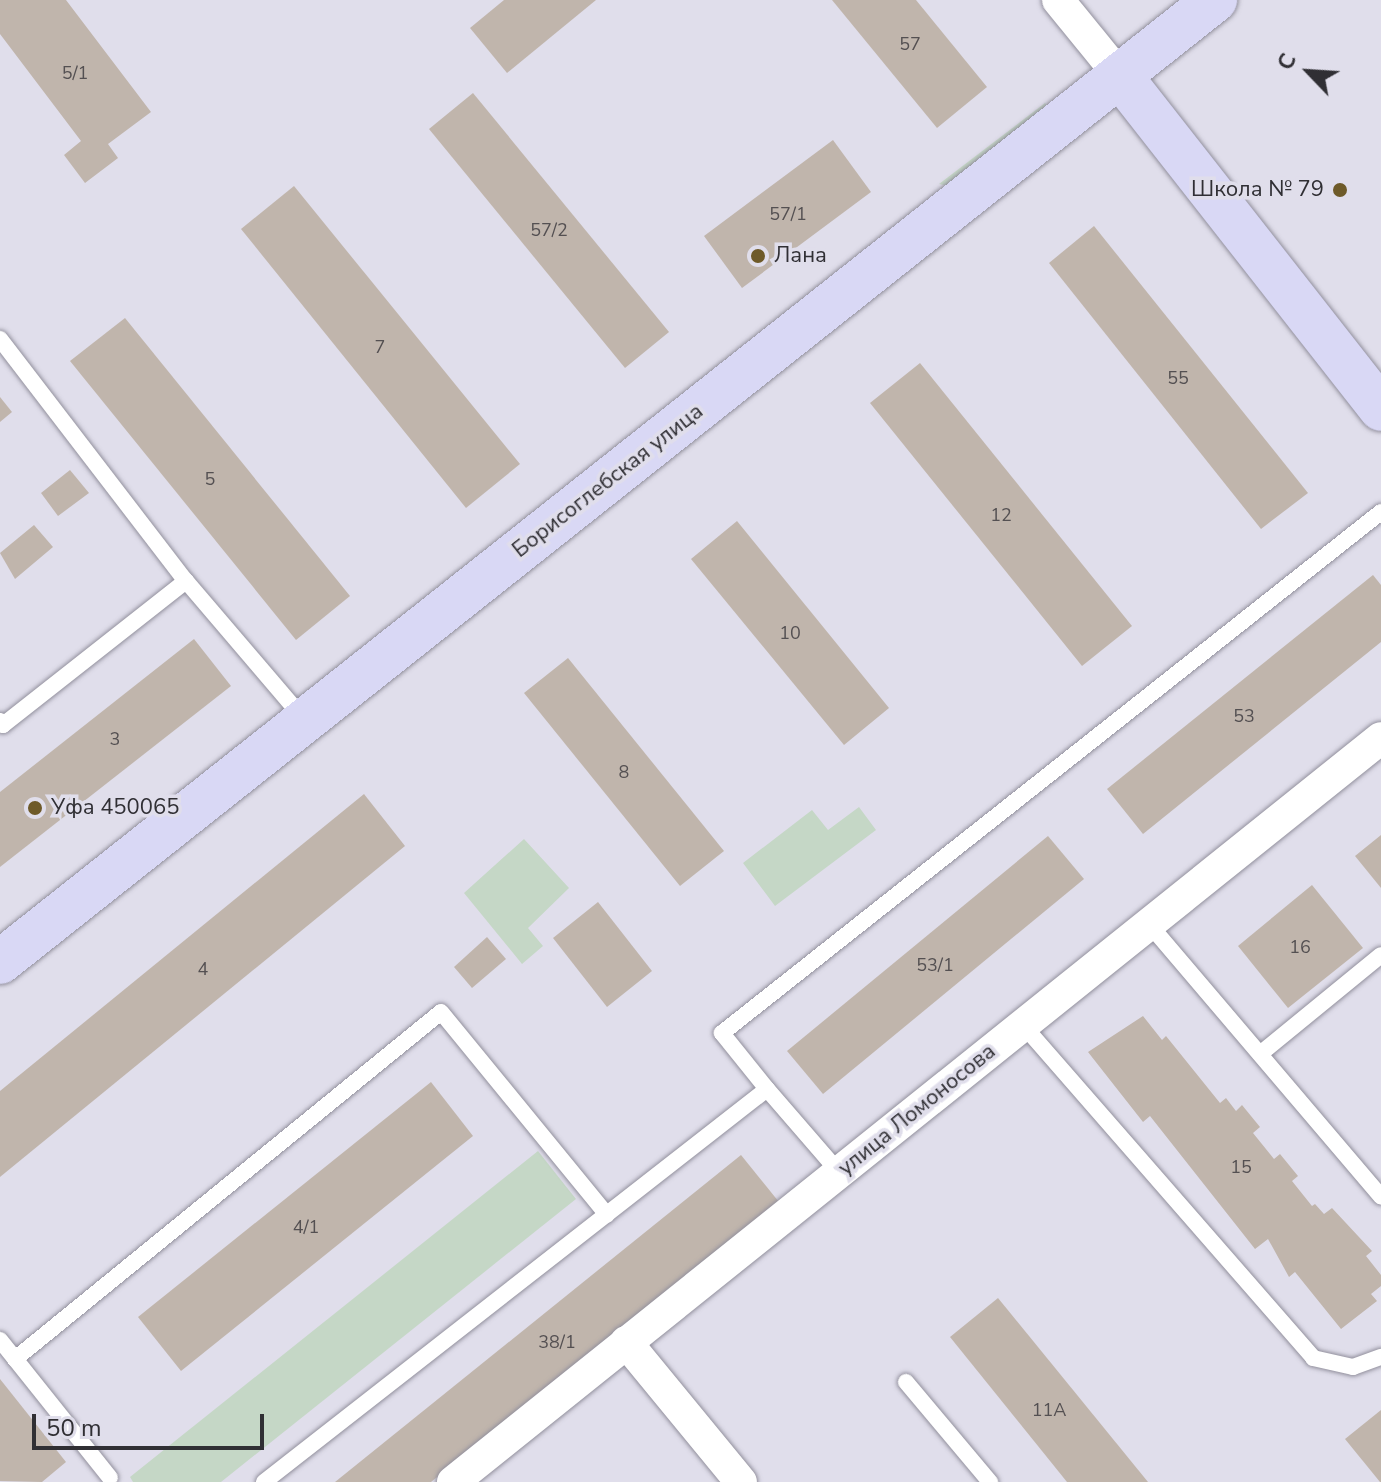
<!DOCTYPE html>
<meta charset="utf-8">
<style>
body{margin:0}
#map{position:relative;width:1381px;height:1482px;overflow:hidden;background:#e0deeb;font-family:"Nunito Sans",sans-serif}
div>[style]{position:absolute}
.green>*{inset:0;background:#c5d7c6}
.building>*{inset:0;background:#c0b5ac}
.roads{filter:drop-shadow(0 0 2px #92909d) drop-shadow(0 0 2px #92909d)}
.lane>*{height:16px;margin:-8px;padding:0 8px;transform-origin:8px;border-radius:8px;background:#fff}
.street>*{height:32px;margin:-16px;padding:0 16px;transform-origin:16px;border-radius:16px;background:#fff}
.secondary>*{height:44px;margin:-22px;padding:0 22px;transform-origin:22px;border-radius:22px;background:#d9d8f5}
.dots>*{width:22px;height:22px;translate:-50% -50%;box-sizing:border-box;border:4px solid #e0deeb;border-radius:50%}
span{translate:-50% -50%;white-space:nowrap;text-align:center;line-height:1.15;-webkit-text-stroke:7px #e0deeb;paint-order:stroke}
.number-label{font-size:18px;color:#545052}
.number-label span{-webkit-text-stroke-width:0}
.poi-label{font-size:22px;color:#302f34}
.right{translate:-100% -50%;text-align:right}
.left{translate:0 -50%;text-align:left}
.street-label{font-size:22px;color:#302f34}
.north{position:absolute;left:1269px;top:32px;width:80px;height:80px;-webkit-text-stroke:6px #e0deeb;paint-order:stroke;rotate:295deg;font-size:22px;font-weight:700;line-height:32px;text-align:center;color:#302f34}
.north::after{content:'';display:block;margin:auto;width:28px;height:36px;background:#302f34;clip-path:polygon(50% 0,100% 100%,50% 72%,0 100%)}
.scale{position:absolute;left:32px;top:1414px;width:232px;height:36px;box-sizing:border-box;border:4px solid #302f34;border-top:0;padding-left:10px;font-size:24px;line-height:28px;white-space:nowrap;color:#302f34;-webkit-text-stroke:6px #e0deeb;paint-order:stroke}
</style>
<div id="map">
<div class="green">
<i style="clip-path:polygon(1045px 103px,1054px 114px,957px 188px,939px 184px)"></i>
<i style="clip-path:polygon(859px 807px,876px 830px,775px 906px,743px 863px,812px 810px,828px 830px)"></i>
<i style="clip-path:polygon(524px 839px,569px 888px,528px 928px,543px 946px,522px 964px,464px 893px)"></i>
<i style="clip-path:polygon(538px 1151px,576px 1199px,221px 1482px,133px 1482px,130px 1477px)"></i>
</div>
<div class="building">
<i style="clip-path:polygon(0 0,66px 0,151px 112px,108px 144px,118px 158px,85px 183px,64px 155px,81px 141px,0 34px)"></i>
<i style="clip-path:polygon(504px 0,596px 0,507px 73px,470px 28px)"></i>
<i style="clip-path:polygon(832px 0,916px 0,987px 87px,937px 128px)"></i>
<i style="clip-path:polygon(473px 93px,669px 332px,625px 368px,429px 129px)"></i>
<i style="clip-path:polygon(833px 140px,871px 192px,742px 288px,704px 236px)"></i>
<i style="clip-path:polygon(294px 186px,520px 464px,466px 508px,241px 229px)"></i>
<i style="clip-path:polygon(1094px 226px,1308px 493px,1261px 529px,1049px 263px)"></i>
<i style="clip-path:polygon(125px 318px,350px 596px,296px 640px,70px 361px)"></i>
<i style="clip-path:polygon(920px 363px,1132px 626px,1082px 666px,870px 403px)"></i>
<i style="clip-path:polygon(0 397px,12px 412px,0 422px)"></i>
<i style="clip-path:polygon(70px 470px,89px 493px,58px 516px,41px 493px)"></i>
<i style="clip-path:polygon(737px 521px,889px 708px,844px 745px,691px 559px)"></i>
<i style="clip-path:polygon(34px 525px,53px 547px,15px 579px,0 553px)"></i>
<i style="clip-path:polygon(1373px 575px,1381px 585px,1381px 642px,1143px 834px,1107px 789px)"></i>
<i style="clip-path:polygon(194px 639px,231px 686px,0 867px,0 792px)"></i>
<i style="clip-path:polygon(568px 658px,724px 851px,680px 886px,524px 693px)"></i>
<i style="clip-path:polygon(364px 794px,405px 846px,0 1177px,0 1091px)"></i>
<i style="clip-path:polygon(1381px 835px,1381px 888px,1355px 856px)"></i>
<i style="clip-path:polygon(1048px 836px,1084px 879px,823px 1094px,787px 1051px)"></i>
<i style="clip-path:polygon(1312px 885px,1363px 948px,1288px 1008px,1238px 946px)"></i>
<i style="clip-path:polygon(598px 902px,652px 971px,607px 1007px,553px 938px)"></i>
<i style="clip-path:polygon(487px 937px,506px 959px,472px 988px,454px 967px)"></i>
<i style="clip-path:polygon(1143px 1016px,1162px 1040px,1166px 1036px,1220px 1103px,1226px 1098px,1236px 1111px,1242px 1105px,1260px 1127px,1253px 1133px,1274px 1159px,1280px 1154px,1298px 1176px,1292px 1181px,1312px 1206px,1315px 1204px,1324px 1214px,1332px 1208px,1372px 1251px,1366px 1256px,1381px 1275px,1381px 1286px,1371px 1294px,1377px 1301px,1341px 1329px,1295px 1272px,1289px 1277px,1268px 1239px,1255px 1249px,1150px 1116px,1143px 1122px,1088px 1052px)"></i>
<i style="clip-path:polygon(431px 1082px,473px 1136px,181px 1371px,138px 1317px)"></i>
<i style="clip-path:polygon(741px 1155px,779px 1202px,431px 1482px,335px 1482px)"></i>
<i style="clip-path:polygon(998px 1298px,1148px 1482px,1067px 1482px,950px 1337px)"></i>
<i style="clip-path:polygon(0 1379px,66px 1462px,42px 1482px,0 1481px)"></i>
<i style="clip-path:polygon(1381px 1410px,1381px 1482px,1380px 1482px,1345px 1439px)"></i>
</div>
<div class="roads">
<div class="lane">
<i style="left:0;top:339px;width:305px;rotate:52.5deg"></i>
<i style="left:186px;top:581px;width:182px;rotate:49.5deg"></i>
<i style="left:0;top:721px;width:5px;rotate:53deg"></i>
<i style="left:3px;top:725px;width:233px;rotate:-38.2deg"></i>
<i style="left:1149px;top:924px;width:358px;rotate:49.6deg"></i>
<i style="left:1023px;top:1025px;width:442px;rotate:48.9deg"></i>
<i style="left:1313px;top:1358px;width:41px;rotate:12.7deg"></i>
<i style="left:1353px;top:1367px;width:30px;rotate:-20deg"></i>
<i style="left:1260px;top:1054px;width:156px;rotate:-39.3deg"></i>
<i style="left:767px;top:1089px;width:72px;rotate:-128.8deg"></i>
<i style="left:722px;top:1033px;width:840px;rotate:-38.33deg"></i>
<i style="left:0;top:1340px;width:176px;rotate:51.4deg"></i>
<i style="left:15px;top:1359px;width:549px;rotate:-39.16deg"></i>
<i style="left:441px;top:1012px;width:262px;rotate:50.7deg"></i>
<i style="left:906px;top:1382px;width:131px;rotate:50deg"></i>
<i style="left:264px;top:1482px;width:638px;rotate:-38deg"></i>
<i style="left:767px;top:1089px;width:110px;rotate:49.1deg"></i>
</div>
<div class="street">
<i style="left:1058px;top:0;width:98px;rotate:50.8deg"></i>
<i style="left:626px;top:1342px;width:181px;rotate:50.6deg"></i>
<i style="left:453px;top:1482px;width:1189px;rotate:-38.72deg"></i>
</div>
<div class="secondary">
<i style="left:1120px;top:76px;width:423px;rotate:51.9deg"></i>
<i style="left:0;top:962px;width:1550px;rotate:-38.37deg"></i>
</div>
</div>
<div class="dots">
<i style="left:1340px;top:190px;background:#6e5a29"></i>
<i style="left:758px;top:256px;background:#6e5a29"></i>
<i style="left:35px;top:808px;background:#6e5a29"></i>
</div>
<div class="number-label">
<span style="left:910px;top:44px">57</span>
<span style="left:75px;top:73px">5/1</span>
<span style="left:788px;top:214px">57/1</span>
<span style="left:549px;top:230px">57/2</span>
<span style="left:380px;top:347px">7</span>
<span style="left:1178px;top:378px">55</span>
<span style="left:210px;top:479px">5</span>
<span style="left:1001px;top:515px">12</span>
<span style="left:790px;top:633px">10</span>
<span style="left:1244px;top:716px">53</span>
<span style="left:115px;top:739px">3</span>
<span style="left:624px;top:772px">8</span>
<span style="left:1300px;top:947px">16</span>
<span style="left:935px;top:965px">53/1</span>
<span style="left:203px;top:969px">4</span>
<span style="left:1241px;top:1167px">15</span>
<span style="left:306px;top:1227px">4/1</span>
<span style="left:557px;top:1342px">38/1</span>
<span style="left:1049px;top:1410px">11А</span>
</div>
<div class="poi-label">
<span class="right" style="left:1324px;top:190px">Школа № 79</span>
<span class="left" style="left:774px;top:256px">Лана</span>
<span class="left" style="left:51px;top:808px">Уфа 450065</span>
</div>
<div class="street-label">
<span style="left:608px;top:481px;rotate:-38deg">Борисоглебская улица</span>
<span style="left:917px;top:1110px;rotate:-39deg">улица Ломоносова</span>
</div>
<div class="north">С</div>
<div class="scale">50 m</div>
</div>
